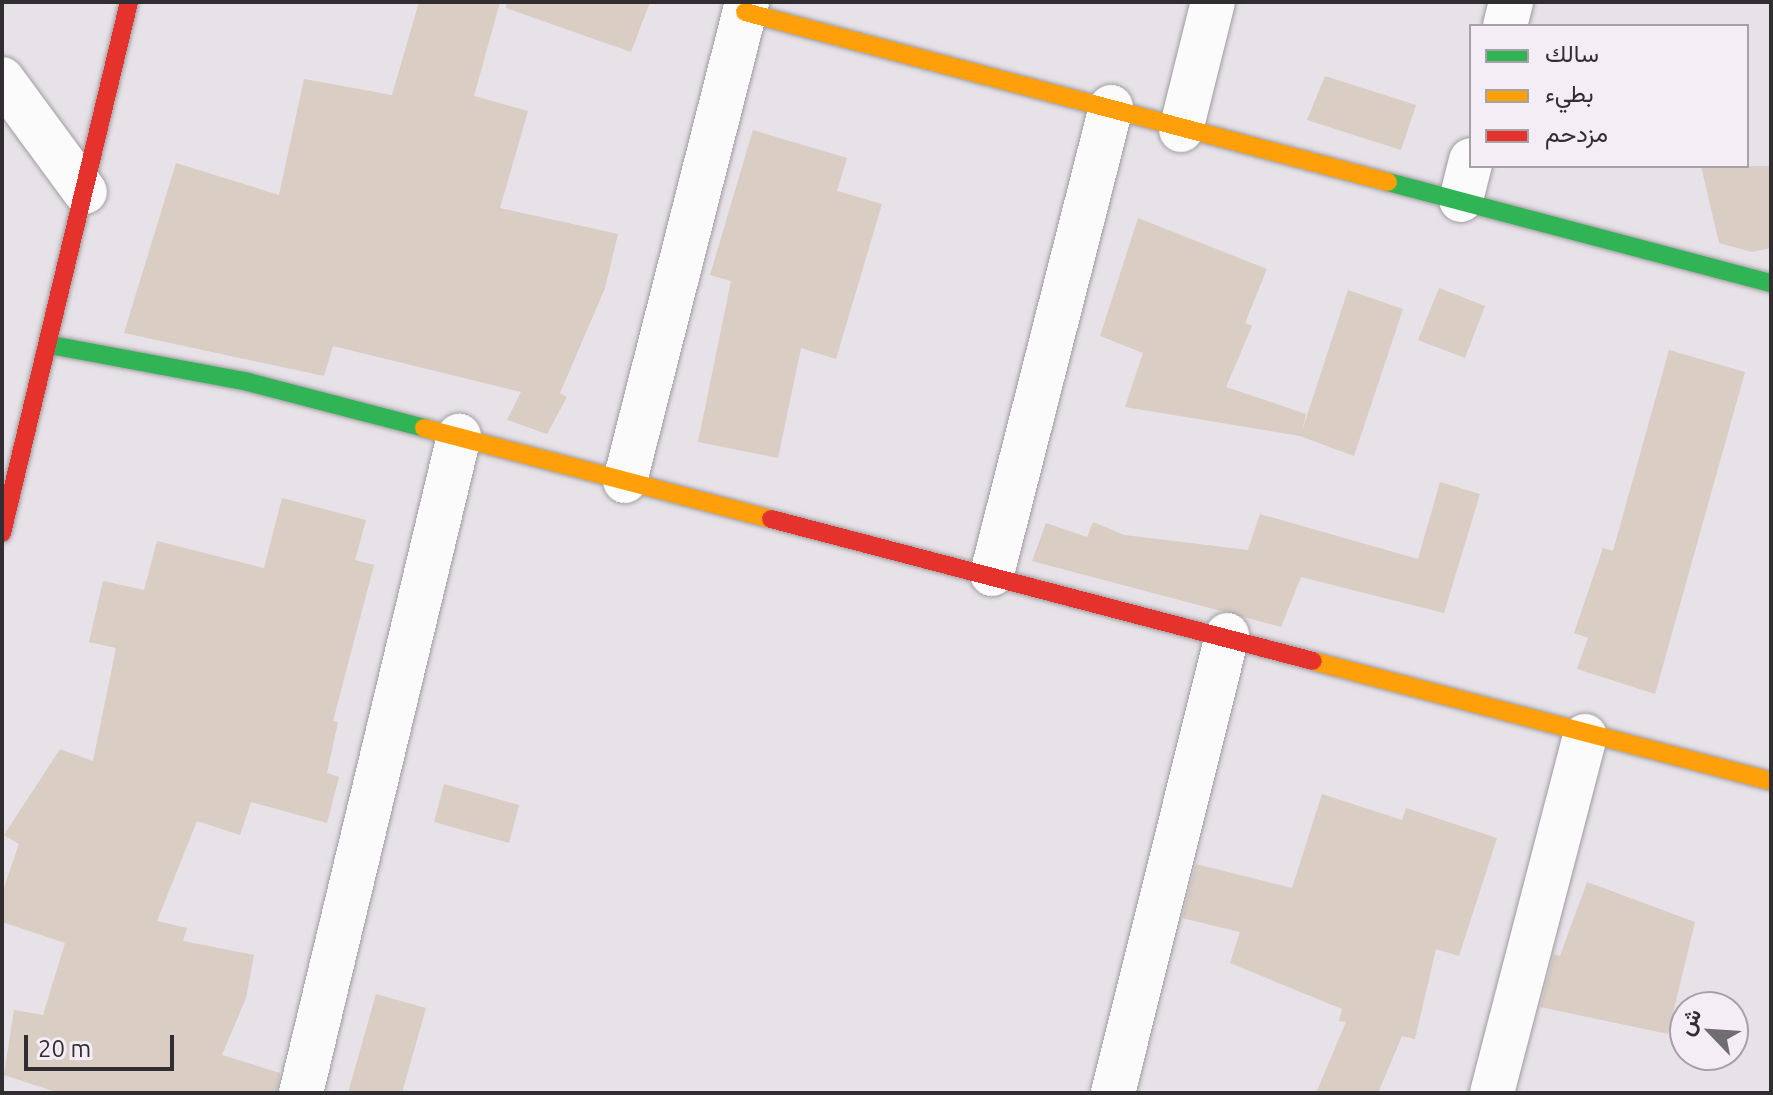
<!DOCTYPE html>
<meta charset="utf-8">
<style>
body{margin:0}
#map{position:relative;width:1773px;height:1095px;overflow:hidden;background:#e6e2e7;font-family:Ubuntu,Vazirmatn,sans-serif}
div>[style]{position:absolute}
.building>*{inset:0;background:#d9cdc4}
.roads{filter:drop-shadow(0 0 2px #9f9ca0) drop-shadow(0 0 2px #9f9ca0)}
.street>*{height:44px;margin:-22px;padding:0 22px;transform-origin:22px;border-radius:22px;background:#fbfbfb}
.fast>*{height:18px;margin:-9px;padding:0 9px;transform-origin:9px;border-radius:9px;background:#30b455}
.slow>*{height:18px;margin:-9px;padding:0 9px;transform-origin:9px;border-radius:9px;background:#ff9f0a}
.jam>*{height:18px;margin:-9px;padding:0 9px;transform-origin:9px;border-radius:9px;background:#e5322d}
span{translate:-50% -50%;white-space:nowrap;text-align:center;line-height:1.15;-webkit-text-stroke:6px #f4edf6;paint-order:stroke}
.frame{position:absolute;inset:0;border:4px solid #302e31;pointer-events:none}
.legend{position:absolute;left:1469px;top:24px;width:280px;height:144px;box-sizing:border-box;background:#f4edf6;border:2px solid #a6a1a7;margin:0;padding:10px 14px;list-style:none;font-size:24px;color:#302e31}
.legend li{display:flex;align-items:center;gap:16px;height:40px}
.legend b{width:40px;border:2px solid #a6a1a7}
.north{position:absolute;left:1669px;top:991px;width:80px;height:80px;box-sizing:border-box;background:#f4edf6;border:2px solid #a6a1a7;border-radius:50%;rotate:295deg;font-size:22px;font-weight:700;line-height:32px;text-align:center;color:#302e31}
.north::after{content:'';display:block;margin:auto;width:28px;height:36px;background:#706d71;clip-path:polygon(50% 0,100% 100%,50% 72%,0 100%)}
.scale{position:absolute;left:24px;top:1035px;width:150px;height:36px;box-sizing:border-box;border:4px solid #302e31;border-top:0;padding-left:10px;font-size:24px;line-height:28px;white-space:nowrap;color:#302e31;-webkit-text-stroke:6px #f4edf6;paint-order:stroke}
</style>
<div id="map">
<div class="building">
<i style="clip-path:polygon(419px 2px,500px 2px,474px 96px,528px 111px,500px 208px,618px 234px,605px 288px,560px 393px,567px 397px,547px 434px,507px 420px,521px 392px,333px 346px,324px 376px,124px 333px,176px 163px,279px 195px,304px 79px,392px 95px)"></i>
<i style="clip-path:polygon(507px 2px,650px 2px,631px 52px,506px 8px)"></i>
<i style="clip-path:polygon(1325px 76px,1416px 105px,1401px 150px,1307px 120px)"></i>
<i style="clip-path:polygon(753px 130px,847px 158px,837px 191px,882px 204px,836px 359px,801px 348px,778px 458px,698px 442px,731px 281px,710px 275px)"></i>
<i style="clip-path:polygon(1701px 166px,1771px 166px,1771px 248px,1752px 252px,1719px 243px)"></i>
<i style="clip-path:polygon(1138px 218px,1267px 269px,1245px 323px,1252px 326px,1226px 387px,1306px 414px,1302px 431px,1348px 290px,1403px 309px,1354px 456px,1300px 436px,1125px 407px,1143px 353px,1100px 336px)"></i>
<i style="clip-path:polygon(1439px 288px,1485px 306px,1465px 358px,1418px 340px)"></i>
<i style="clip-path:polygon(1669px 350px,1745px 372px,1655px 694px,1577px 669px,1588px 638px,1574px 633px,1603px 548px,1613px 551px)"></i>
<i style="clip-path:polygon(1440px 482px,1480px 494px,1444px 613px,1301px 577px,1281px 627px,1032px 561px,1046px 523px,1087px 537px,1093px 522px,1124px 535px,1248px 550px,1260px 514px,1418px 559px)"></i>
<i style="clip-path:polygon(282px 498px,366px 520px,355px 560px,374px 565px,333px 721px,338px 722px,327px 773px,339px 777px,327px 823px,251px 802px,240px 835px,197px 821px,157px 921px,187px 928px,183px 941px,254px 955px,246px 998px,222px 1055px,280px 1073px,277px 1093px,59px 1093px,4px 1075px,14px 1010px,43px 1015px,65px 943px,2px 922px,2px 893px,19px 844px,4px 835px,60px 749px,93px 761px,116px 648px,89px 642px,103px 581px,144px 590px,157px 541px,264px 568px)"></i>
<i style="clip-path:polygon(444px 784px,519px 805px,509px 843px,434px 822px)"></i>
<i style="clip-path:polygon(1322px 794px,1402px 820px,1406px 808px,1497px 838px,1459px 956px,1436px 949px,1415px 1039px,1402px 1036px,1378px 1093px,1316px 1093px,1346px 1022px,1339px 1021px,1342px 1009px,1230px 963px,1240px 932px,1182px 918px,1196px 864px,1292px 888px)"></i>
<i style="clip-path:polygon(1587px 882px,1695px 922px,1668px 1034px,1540px 1007px,1554px 954px,1560px 956px)"></i>
<i style="clip-path:polygon(376px 994px,426px 1008px,402px 1093px,348px 1093px)"></i>
</div>
<div class="roads">
<div class="street">
<i style="left:1505px;top:26px;width:25px;rotate:-76deg"></i>
<i style="left:2px;top:79px;width:140px;rotate:53.7deg"></i>
<i style="left:1181px;top:130px;width:132px;rotate:-76deg"></i>
<i style="left:1461px;top:200px;width:41px;rotate:-76deg"></i>
<i style="left:625px;top:481px;width:494px;rotate:-75.7deg"></i>
<i style="left:992px;top:574px;width:482px;rotate:-75.7deg"></i>
<i style="left:301px;top:1093px;width:676px;rotate:-76.48deg"></i>
<i style="left:1113px;top:1093px;width:472px;rotate:-76deg"></i>
<i style="left:1492px;top:1093px;width:369px;rotate:-75.4deg"></i>
</div>
<div class="fast">
<i style="left:1388px;top:182px;width:396px;rotate:14.8deg"></i>
<i style="left:51px;top:345px;width:200px;rotate:10.6deg"></i>
<i style="left:248px;top:382px;width:182px;rotate:14.6deg"></i>
</div>
<div class="slow">
<i style="left:745px;top:12px;width:665px;rotate:14.81deg"></i>
<i style="left:424px;top:428px;width:359px;rotate:14.7deg"></i>
<i style="left:1313px;top:661px;width:473px;rotate:14.7deg"></i>
</div>
<div class="jam">
<i style="left:771px;top:519px;width:560px;rotate:14.68deg"></i>
<i style="left:2px;top:533px;width:546px;rotate:-76.55deg"></i>
</div>
</div>
<div class="frame"></div>
<ul class="legend">
<li><b style="height:10px;background:#30b455"></b>سالك</li>
<li><b style="height:10px;background:#ff9f0a"></b>بطيء</li>
<li><b style="height:10px;background:#e5322d"></b>مزدحم</li>
</ul>
<div class="north">ش</div>
<div class="scale">20 m</div>
</div>
